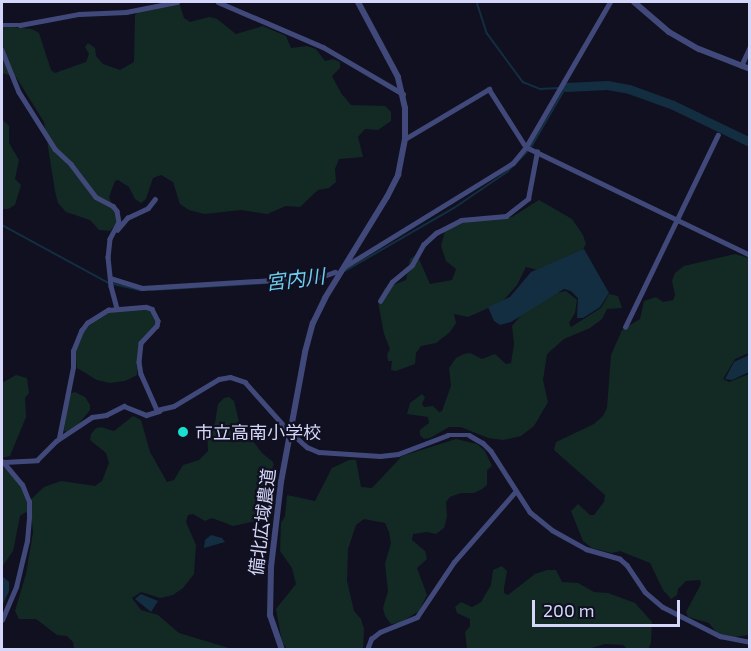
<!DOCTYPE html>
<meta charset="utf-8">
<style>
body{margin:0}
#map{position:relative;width:751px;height:651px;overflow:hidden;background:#101020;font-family:"Exo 2","Noto Sans JP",sans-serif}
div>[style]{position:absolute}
.green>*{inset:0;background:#132924}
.water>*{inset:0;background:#132e41}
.stream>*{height:1.5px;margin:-0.75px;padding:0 0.75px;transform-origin:0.75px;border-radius:0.75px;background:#132e41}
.river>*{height:9px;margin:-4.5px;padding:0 4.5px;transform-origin:4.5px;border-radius:4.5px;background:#132e41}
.minor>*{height:4.5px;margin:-2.25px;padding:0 2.25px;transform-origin:2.25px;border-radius:2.25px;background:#40497a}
.tertiary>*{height:6px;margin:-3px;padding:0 3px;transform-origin:3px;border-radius:3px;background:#40497a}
.dots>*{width:16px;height:16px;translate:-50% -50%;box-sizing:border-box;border:3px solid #101020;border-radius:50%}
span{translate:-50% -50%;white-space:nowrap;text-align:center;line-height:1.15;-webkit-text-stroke:4.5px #101020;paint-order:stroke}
.poi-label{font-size:18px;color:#d4d7fa}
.left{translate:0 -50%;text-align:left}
.street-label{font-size:18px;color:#d4d7fa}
.water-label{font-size:20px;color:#6dcdee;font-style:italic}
.frame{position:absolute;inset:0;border:3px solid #d4d7fa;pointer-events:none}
.scale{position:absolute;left:532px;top:600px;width:148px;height:27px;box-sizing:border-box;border:3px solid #d4d7fa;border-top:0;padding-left:8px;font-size:18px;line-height:21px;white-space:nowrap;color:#d4d7fa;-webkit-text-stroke:4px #101020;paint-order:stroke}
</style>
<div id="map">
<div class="green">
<i style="clip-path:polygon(179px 3px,184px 18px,190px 22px,209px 17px,217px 19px,236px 34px,263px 26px,286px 36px,291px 48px,307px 46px,316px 49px,325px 61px,333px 59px,340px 62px,340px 68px,332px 76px,341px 93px,351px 105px,385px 106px,391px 112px,391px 121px,378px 130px,365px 129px,358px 137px,363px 157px,339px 159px,335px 169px,336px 182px,329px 188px,318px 190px,300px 207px,286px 206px,267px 214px,241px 210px,205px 214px,189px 210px,180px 204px,173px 182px,161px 175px,153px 178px,146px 199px,141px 203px,135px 199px,129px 187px,118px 180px,115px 181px,109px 197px,118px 221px,110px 231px,99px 230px,90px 220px,66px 212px,58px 203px,55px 191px,44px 122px,16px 77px,2px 73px,2px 26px,32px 29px,39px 33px,51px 70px,55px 73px,86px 62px,89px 54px,85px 47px,88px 43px,95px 48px,96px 56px,103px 64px,120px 70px,134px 62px,135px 15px,140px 10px)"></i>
<i style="clip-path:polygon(2px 119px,9px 126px,9px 143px,19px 160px,15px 179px,21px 185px,15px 205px,8px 209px,2px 209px)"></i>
<i style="clip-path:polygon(539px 200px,572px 219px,583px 235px,586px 244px,582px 251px,564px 261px,538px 270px,526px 267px,517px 285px,502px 302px,468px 317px,454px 314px,456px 323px,450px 332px,436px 343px,421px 346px,416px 353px,415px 364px,396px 371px,391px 370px,392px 361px,388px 361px,387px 354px,390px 349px,384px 334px,378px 302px,385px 288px,406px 280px,410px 259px,414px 256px,419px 259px,430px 284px,452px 280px,456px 269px,446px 261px,441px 246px,445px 231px,449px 226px,465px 221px,512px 217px)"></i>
<i style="clip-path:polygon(735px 254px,749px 258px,749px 353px,735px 359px,723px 379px,729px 382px,749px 374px,749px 635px,734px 637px,717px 633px,709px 623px,688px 617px,686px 612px,701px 584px,700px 580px,686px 581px,678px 589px,677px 595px,671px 599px,663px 590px,650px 563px,620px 551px,612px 553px,592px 548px,583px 541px,571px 511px,578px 504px,590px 515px,594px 515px,604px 502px,605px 495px,554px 450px,556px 442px,594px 424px,603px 416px,607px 408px,611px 355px,622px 330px,640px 319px,644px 301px,656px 297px,663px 302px,673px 300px,675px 295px,672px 281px,675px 273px,684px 266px)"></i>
<i style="clip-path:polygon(566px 291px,577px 300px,575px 313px,569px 323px,571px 327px,601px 308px,609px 294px,618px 296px,622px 308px,607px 309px,602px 319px,590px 328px,564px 339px,547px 354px,543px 380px,548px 402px,534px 426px,521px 436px,503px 440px,488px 438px,461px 427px,449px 427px,430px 438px,424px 439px,420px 435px,420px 430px,429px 423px,428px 417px,407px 414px,410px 403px,422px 394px,425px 397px,422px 404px,424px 407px,433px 406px,439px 412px,442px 411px,451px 386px,449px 368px,456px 358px,464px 354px,470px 353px,482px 359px,495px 354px,506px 364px,511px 363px,514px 344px,512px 326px,524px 312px,552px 294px)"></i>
<i style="clip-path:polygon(146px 309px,151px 311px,156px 323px,140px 343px,137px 375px,125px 381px,110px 383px,97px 380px,77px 368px,75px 350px,82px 334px,94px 320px,109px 312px)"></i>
<i style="clip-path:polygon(16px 375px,27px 378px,29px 393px,25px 398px,26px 417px,10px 456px,2px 458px,2px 383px)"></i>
<i style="clip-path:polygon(75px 392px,85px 397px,90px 405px,90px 410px,78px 425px,68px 432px,64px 431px,69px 394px)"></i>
<i style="clip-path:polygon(229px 397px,234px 401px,239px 422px,262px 453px,273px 462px,275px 473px,267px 489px,269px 509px,261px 520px,233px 526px,212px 518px,205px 521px,193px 514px,188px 515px,186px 522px,196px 545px,194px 574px,183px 588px,173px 595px,160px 598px,141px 592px,132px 598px,141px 610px,158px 615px,179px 633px,232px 649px,74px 649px,73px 642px,67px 636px,57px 635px,36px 619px,19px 619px,15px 611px,26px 574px,33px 532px,31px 514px,26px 512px,20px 516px,13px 551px,2px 567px,2px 465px,20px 485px,27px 503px,44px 487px,61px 481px,95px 486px,102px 481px,109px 463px,106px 453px,90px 440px,91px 434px,96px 428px,101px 427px,114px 431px,133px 416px,141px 420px,150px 452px,167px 482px,174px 480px,183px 465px,199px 460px,208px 451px,207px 432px,215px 423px,218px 404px,224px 398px)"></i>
<i style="clip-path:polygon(456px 439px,477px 444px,485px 451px,492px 466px,487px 470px,487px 485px,482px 489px,474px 493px,461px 493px,450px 497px,446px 502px,447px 516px,444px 528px,436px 534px,427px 532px,413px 534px,412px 540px,425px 551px,427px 559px,417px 568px,427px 595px,419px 611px,400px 623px,391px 624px,385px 616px,383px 608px,388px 591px,385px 564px,391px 543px,389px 532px,385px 523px,364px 519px,356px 525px,348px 549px,347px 581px,354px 611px,361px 619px,364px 629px,363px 649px,287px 649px,282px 642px,276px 609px,296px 584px,292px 568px,280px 551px,281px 523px,285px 516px,287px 495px,315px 501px,332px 468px,349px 460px,356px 460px,361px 487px,372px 488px,402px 456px)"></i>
<i style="clip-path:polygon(502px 566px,507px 571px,504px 588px,504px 593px,508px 595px,535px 574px,547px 570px,556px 570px,562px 582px,578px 583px,594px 592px,608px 593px,635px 603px,652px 622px,651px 643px,648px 649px,627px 649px,623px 645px,605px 644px,585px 650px,467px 649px,465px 632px,470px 626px,470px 619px,457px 613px,455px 607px,461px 602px,472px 607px,481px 602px,491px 585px,493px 570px)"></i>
</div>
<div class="water">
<i style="clip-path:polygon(584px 249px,609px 293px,600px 307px,583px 318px,577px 318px,578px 298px,571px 291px,564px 289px,511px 322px,500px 325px,494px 321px,488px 307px,510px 297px,531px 272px)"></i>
<i style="clip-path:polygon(749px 355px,749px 372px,732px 380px,725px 379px,734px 362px)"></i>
<i style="clip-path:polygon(211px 535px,222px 538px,225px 542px,204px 548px,205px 540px)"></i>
<i style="clip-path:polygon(2px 576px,9px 582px,9px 591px,2px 606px)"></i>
<i style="clip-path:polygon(141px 594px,158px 601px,151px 612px,135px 599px)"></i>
</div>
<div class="stream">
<i style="left:477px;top:2px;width:33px;rotate:72deg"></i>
<i style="left:487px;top:33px;width:61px;rotate:53.7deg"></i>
<i style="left:523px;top:82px;width:18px;rotate:22deg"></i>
<i style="left:540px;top:89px;width:19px;rotate:-3deg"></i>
<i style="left:531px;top:147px;width:69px;rotate:-59.7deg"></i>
<i style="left:2px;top:225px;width:122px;rotate:28.5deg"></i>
<i style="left:345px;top:271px;width:126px;rotate:-30deg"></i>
<i style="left:454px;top:208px;width:64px;rotate:-34.2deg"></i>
<i style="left:507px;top:172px;width:30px;rotate:-45deg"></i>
<i style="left:114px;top:284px;width:28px;rotate:13deg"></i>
<i style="left:152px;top:290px;width:148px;rotate:-3.5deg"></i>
</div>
<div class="river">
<i style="left:566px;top:87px;width:41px;rotate:-2.8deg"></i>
<i style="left:607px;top:85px;width:22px;rotate:10deg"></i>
<i style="left:629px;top:89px;width:47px;rotate:20deg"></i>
<i style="left:673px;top:105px;width:85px;rotate:25.7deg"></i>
</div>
<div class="minor">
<i style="left:218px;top:2px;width:114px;rotate:23.2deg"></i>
<i style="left:323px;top:47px;width:93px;rotate:30.4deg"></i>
<i style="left:2px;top:25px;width:18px"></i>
<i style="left:20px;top:25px;width:60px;rotate:-10.6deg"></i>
<i style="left:79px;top:14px;width:47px;rotate:-2.4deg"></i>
<i style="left:126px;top:12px;width:52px;rotate:-11.1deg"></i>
<i style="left:2px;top:50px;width:45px;rotate:68deg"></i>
<i style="left:19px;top:92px;width:67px;rotate:57.7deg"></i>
<i style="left:55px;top:149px;width:22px;rotate:43deg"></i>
<i style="left:71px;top:164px;width:41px;rotate:52.9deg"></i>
<i style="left:96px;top:197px;width:19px;rotate:28deg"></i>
<i style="left:113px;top:206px;width:6px;rotate:51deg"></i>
<i style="left:117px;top:211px;width:11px;rotate:80deg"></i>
<i style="left:119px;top:222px;width:19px;rotate:118deg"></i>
<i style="left:110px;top:239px;width:18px;rotate:96deg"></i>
<i style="left:108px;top:257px;width:29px;rotate:84deg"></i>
<i style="left:111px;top:286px;width:23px;rotate:75deg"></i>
<i style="left:741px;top:66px;width:21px;rotate:-65deg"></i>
<i style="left:405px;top:139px;width:98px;rotate:-30.8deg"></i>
<i style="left:489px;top:89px;width:69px;rotate:57.5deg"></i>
<i style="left:526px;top:147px;width:249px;rotate:25.7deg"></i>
<i style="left:117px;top:230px;width:16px;rotate:-50deg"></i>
<i style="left:127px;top:218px;width:23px;rotate:-25deg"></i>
<i style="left:148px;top:208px;width:11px;rotate:-52deg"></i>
<i style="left:344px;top:267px;width:198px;rotate:-31.6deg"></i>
<i style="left:513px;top:163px;width:21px;rotate:-51deg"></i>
<i style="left:526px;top:147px;width:168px;rotate:-59.9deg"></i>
<i style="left:110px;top:278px;width:34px;rotate:17deg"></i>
<i style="left:142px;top:288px;width:179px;rotate:-3.5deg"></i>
<i style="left:321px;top:277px;width:15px;rotate:-20deg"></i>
<i style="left:380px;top:301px;width:22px;rotate:-58deg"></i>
<i style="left:392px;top:282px;width:26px;rotate:-40deg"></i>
<i style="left:412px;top:265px;width:23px;rotate:-61deg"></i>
<i style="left:423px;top:245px;width:18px;rotate:-43deg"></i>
<i style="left:436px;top:233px;width:28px;rotate:-27deg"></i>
<i style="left:461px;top:220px;width:45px;rotate:-5.1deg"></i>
<i style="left:506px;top:216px;width:28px;rotate:-38deg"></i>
<i style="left:528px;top:199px;width:48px;rotate:-79.2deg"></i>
<i style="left:625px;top:327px;width:213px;rotate:-64.2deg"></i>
<i style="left:59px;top:438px;width:72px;rotate:-78.8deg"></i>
<i style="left:73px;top:367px;width:16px;rotate:-90deg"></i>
<i style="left:73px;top:351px;width:22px;rotate:-68deg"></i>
<i style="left:81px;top:331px;width:10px;rotate:-53deg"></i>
<i style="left:87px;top:323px;width:25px;rotate:-32deg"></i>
<i style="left:108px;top:310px;width:38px;rotate:-5deg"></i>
<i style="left:146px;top:307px;width:6px;rotate:18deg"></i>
<i style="left:152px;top:309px;width:13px;rotate:63deg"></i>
<i style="left:158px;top:321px;width:5px;rotate:101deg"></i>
<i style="left:157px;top:326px;width:23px;rotate:133deg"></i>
<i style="left:141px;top:343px;width:19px;rotate:96deg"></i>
<i style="left:139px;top:362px;width:12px;rotate:81deg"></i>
<i style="left:141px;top:374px;width:39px;rotate:66deg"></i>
<i style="left:157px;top:410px;width:17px;rotate:-13deg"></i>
<i style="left:174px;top:406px;width:52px;rotate:-31deg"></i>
<i style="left:219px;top:379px;width:11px;rotate:-10deg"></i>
<i style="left:230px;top:377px;width:16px;rotate:18deg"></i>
<i style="left:245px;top:382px;width:63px;rotate:48.2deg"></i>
<i style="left:287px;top:429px;width:27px;rotate:42deg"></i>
<i style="left:307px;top:447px;width:13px;rotate:23deg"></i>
<i style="left:319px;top:452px;width:61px;rotate:3.8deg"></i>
<i style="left:380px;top:456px;width:18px;rotate:-6deg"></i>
<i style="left:398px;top:454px;width:53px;rotate:-20.8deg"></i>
<i style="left:448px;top:435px;width:21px"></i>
<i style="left:469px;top:435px;width:16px;rotate:30deg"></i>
<i style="left:483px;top:443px;width:11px;rotate:45deg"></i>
<i style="left:491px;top:451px;width:72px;rotate:57.4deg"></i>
<i style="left:530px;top:512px;width:28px;rotate:39deg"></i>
<i style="left:552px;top:530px;width:39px;rotate:29deg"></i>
<i style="left:586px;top:549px;width:35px;rotate:16deg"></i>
<i style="left:620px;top:559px;width:9px;rotate:41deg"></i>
<i style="left:627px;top:565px;width:32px;rotate:56deg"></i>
<i style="left:645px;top:592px;width:23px;rotate:40deg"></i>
<i style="left:663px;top:607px;width:64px;rotate:27deg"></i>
<i style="left:720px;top:636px;width:31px;rotate:11deg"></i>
<i style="left:4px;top:462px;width:33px;rotate:-3deg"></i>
<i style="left:37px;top:460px;width:27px;rotate:-45deg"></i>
<i style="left:56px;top:441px;width:43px;rotate:-33.7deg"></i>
<i style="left:92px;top:417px;width:14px;rotate:-8deg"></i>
<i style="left:106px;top:415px;width:20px;rotate:-27deg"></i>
<i style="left:124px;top:406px;width:24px;rotate:22deg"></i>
<i style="left:146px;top:415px;width:14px;rotate:-17deg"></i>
<i style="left:2px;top:620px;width:36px;rotate:-67deg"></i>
<i style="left:16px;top:587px;width:47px;rotate:-76.6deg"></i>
<i style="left:27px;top:541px;width:25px;rotate:-85deg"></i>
<i style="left:29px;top:516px;width:14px;rotate:-90deg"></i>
<i style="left:29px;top:502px;width:18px;rotate:-112deg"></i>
<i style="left:22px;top:485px;width:30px;rotate:-130deg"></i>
<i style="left:367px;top:650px;width:12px;rotate:-70deg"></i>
<i style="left:371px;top:639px;width:11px;rotate:-38deg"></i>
<i style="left:380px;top:632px;width:40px;rotate:-22deg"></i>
<i style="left:417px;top:617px;width:66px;rotate:-56.1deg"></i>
<i style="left:454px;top:562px;width:93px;rotate:-48.9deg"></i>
</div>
<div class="tertiary">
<i style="left:634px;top:2px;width:46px;rotate:40.6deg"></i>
<i style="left:669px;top:32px;width:34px;rotate:30deg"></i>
<i style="left:699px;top:49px;width:55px;rotate:21.4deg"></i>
<i style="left:282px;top:650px;width:37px;rotate:-109deg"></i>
<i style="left:270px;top:615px;width:48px;rotate:-88.8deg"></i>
<i style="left:271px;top:567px;width:86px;rotate:-83.3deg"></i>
<i style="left:281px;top:482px;width:132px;rotate:-79.5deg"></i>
<i style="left:305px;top:352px;width:30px;rotate:-75deg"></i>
<i style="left:313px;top:323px;width:28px;rotate:-64deg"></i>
<i style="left:325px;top:298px;width:119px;rotate:-58.5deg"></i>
<i style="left:387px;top:197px;width:25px;rotate:-63deg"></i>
<i style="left:398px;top:175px;width:37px;rotate:-79deg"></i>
<i style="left:405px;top:139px;width:31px;rotate:-90deg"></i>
<i style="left:405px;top:108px;width:32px;rotate:-103deg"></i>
<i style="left:398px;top:77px;width:85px;rotate:-118.1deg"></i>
</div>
<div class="dots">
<i style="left:183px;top:432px;background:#19e0cc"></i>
</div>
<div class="poi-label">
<span class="left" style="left:195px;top:432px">市立高南小学校</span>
</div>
<div class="street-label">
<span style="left:262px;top:522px;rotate:-83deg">備北広域農道</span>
</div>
<div class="water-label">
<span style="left:295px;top:279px;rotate:-7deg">宮内川</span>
</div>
<div class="frame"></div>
<div class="scale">200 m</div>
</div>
